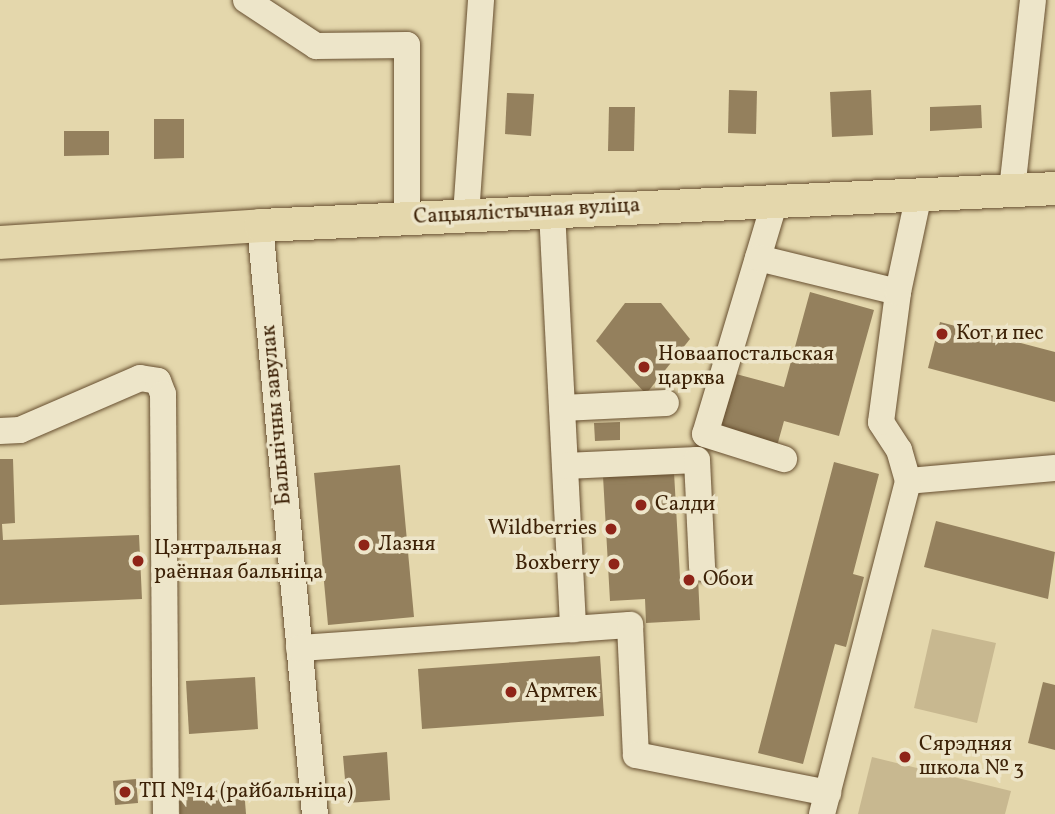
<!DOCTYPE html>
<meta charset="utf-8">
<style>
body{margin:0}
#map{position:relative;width:1055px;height:814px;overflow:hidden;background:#e4d7ac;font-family:Vollkorn,serif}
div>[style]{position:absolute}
.green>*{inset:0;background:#c8b890}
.building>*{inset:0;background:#94805d}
.roads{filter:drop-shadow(0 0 2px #674f30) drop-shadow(0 0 2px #674f30)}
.minor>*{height:26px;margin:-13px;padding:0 13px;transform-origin:13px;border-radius:13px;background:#ede5c9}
.major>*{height:33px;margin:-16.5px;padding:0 16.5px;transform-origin:16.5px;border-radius:16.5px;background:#e4d7ac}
.dots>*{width:19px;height:19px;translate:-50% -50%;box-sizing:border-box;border:4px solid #ede5c9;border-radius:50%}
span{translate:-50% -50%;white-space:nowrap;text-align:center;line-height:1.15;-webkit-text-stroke:7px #ede5c9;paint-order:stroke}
.street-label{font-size:21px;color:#3d2207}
.poi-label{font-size:21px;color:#3d2207}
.left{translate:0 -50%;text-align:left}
.right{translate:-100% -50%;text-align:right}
</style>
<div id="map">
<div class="green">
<i style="clip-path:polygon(932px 629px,996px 643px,977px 723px,914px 708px)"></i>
<i style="clip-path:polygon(872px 757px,1011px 791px,1005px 814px,858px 814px)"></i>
</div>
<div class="building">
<i style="clip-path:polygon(729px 90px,757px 91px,756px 134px,728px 133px)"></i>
<i style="clip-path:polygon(871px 90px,873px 135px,832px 137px,830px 92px)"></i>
<i style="clip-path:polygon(507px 93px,534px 94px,531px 136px,505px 134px)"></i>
<i style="clip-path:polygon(981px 105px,982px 128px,930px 131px,930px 107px)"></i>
<i style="clip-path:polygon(609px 107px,635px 107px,634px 151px,608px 151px)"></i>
<i style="clip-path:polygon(154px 119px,184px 119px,184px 158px,154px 159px)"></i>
<i style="clip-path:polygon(64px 131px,109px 131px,109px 155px,64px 156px)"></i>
<i style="clip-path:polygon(810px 292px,874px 310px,839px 436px,784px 421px,777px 446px,720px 430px,736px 374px,784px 387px)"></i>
<i style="clip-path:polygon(625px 303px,661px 303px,690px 339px,646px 394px,596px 341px)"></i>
<i style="clip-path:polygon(940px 322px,1055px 352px,1055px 402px,928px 368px)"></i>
<i style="clip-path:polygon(620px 422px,620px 440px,595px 441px,594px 423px)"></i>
<i style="clip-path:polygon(0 459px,13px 459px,15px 523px,2px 524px,3px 540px,139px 535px,142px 599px,0 605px)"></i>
<i style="clip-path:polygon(834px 462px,879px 474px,853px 574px,864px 577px,846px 647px,835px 644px,803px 764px,758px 753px)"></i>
<i style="clip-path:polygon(400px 465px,414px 617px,328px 625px,314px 473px)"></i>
<i style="clip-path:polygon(674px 472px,680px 578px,698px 577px,700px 620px,646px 623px,645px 599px,610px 601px,603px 476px)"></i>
<i style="clip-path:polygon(936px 521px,1055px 552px,1048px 599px,924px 567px)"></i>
<i style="clip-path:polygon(600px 656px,604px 716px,422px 729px,418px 669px)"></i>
<i style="clip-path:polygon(255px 677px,258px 729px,189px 734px,186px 681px)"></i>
<i style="clip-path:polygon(1043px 682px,1055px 685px,1055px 750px,1028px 743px)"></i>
<i style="clip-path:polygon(387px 752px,390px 800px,347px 803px,343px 756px)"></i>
<i style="clip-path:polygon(136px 779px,138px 803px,115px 805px,113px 781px)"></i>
<i style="clip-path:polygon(244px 789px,246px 814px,180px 814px,179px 792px)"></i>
</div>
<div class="roads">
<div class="minor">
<i style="left:246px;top:0;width:84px;rotate:33.3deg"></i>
<i style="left:316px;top:46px;width:91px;rotate:-0.6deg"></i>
<i style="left:407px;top:45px;width:173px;rotate:90deg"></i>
<i style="left:1012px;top:190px;width:191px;rotate:-83.7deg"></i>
<i style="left:775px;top:201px;width:243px;rotate:106.7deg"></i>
<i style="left:705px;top:434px;width:83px;rotate:17.6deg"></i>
<i style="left:552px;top:211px;width:419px;rotate:87.1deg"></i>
<i style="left:466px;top:215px;width:216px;rotate:-86deg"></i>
<i style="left:260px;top:225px;width:592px;rotate:84.67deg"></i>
<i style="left:758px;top:258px;width:144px;rotate:13.7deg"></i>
<i style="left:562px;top:408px;width:104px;rotate:-2.8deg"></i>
<i style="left:0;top:431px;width:20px;rotate:-3deg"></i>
<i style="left:20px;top:430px;width:131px;rotate:-23.4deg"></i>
<i style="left:140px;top:378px;width:18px;rotate:9deg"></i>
<i style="left:158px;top:381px;width:14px;rotate:69deg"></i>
<i style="left:163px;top:394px;width:420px;rotate:89.6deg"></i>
<i style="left:565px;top:466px;width:132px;rotate:-2.6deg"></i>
<i style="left:697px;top:460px;width:108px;rotate:87.3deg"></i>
<i style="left:908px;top:481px;width:148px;rotate:-5.1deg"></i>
<i style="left:299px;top:648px;width:332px;rotate:-4deg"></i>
<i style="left:630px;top:625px;width:130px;rotate:87.4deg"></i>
<i style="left:636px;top:755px;width:196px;rotate:11.2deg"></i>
<i style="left:822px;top:814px;width:344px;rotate:-75.5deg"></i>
<i style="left:908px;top:481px;width:32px;rotate:-106deg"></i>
<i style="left:899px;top:450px;width:33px;rotate:-123deg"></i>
<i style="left:881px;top:422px;width:131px;rotate:-82.5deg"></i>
<i style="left:898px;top:292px;width:100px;rotate:-77.9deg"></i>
</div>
<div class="major">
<i style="left:0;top:242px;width:261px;rotate:-3.7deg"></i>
<i style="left:260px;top:225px;width:796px;rotate:-2.66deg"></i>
</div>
</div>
<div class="dots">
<i style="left:942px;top:334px;background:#8f2418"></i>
<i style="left:644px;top:367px;background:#8f2418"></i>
<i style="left:641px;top:505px;background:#8f2418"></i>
<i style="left:611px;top:529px;background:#8f2418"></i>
<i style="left:364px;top:545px;background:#8f2418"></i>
<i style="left:138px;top:561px;background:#8f2418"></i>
<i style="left:614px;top:564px;background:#8f2418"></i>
<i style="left:689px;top:580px;background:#8f2418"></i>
<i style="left:511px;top:692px;background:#8f2418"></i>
<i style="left:905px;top:757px;background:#8f2418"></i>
<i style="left:125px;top:792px;background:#8f2418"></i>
</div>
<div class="street-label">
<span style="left:527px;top:212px;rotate:-3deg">Сацыялістычная вуліца</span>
<span style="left:277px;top:415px;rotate:-95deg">Бальнічны завулак</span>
</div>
<div class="poi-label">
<span class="left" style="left:956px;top:334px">Кот и пес</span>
<span class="left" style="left:658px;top:367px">Новаапостальская<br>царква</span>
<span class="left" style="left:655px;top:505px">Салди</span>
<span class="right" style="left:597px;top:529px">Wildberries</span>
<span class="left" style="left:378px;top:545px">Лазня</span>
<span class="left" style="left:154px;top:561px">Цэнтральная<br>раённая бальніца</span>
<span class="right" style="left:600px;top:564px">Boxberry</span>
<span class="left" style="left:703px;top:580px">Обои</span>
<span class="left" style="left:525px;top:692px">Армтек</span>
<span class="left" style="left:919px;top:757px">Сярэдняя<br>школа № 3</span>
<span class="left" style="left:139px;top:792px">ТП №14 (райбальніца)</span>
</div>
</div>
